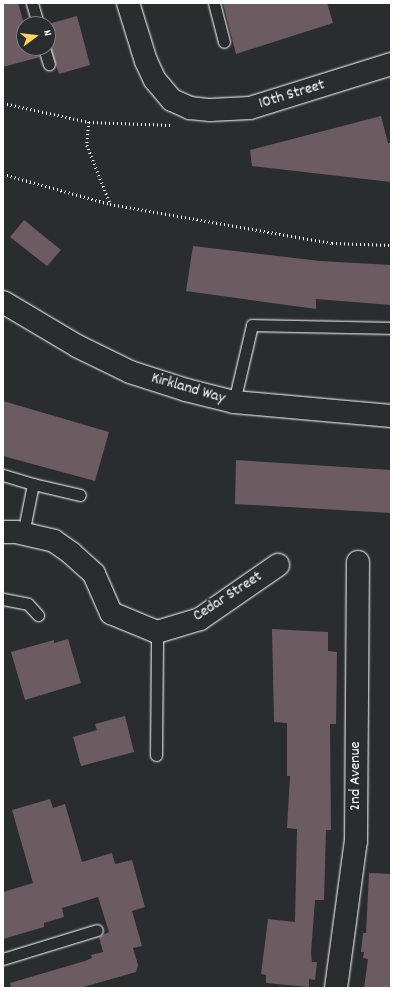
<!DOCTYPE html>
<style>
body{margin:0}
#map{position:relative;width:394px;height:991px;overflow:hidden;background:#2a2d2e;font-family:Dekko,sans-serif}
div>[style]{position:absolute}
.building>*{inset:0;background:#6d5b62}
.path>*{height:2.5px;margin-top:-1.25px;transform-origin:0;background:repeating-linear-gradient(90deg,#fff 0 1px,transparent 0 4px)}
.roads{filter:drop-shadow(0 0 1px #fff) drop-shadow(0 0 1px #fff)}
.lane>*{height:11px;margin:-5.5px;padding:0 5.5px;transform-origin:5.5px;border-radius:5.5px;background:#2a2d2e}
.street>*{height:22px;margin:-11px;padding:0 11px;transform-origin:11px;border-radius:11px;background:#2a2d2e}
.secondary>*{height:22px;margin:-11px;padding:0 11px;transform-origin:11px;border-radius:11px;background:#2a2d2e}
span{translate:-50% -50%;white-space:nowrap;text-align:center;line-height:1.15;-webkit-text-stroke:3.5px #2a2d2e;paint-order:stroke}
.street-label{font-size:16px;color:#fff}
.frame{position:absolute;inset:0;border:4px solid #fff;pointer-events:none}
.north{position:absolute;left:16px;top:16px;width:40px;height:40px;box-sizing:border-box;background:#2a2d2e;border:1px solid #7f8182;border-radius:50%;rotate:75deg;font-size:11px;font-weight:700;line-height:16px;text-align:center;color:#fff}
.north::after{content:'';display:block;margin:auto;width:14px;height:18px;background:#ffd166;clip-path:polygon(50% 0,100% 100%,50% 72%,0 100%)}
</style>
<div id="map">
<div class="building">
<i style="clip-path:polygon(3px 3px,18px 3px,24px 24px,24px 48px,37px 48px,40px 57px,3px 67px)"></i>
<i style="clip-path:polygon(223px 3px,327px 3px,333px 23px,236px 54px)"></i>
<i style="clip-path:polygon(77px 16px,90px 65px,59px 74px,48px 42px,48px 24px)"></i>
<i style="clip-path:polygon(381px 116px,388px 143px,391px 143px,391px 182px,252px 166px,250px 150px)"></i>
<i style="clip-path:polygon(24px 220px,61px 250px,47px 266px,10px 237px)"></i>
<i style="clip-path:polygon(193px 246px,320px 261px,391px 265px,391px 305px,316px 299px,316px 309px,186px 291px)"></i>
<i style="clip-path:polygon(3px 401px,109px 432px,95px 481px,3px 456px)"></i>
<i style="clip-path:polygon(236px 460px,391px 470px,391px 513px,235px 504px)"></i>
<i style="clip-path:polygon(272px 629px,328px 632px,328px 651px,337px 652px,336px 724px,330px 724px,331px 830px,326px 830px,324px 900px,315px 900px,311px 953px,312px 962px,317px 962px,315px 980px,309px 979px,309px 987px,266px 983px,266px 975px,261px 974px,268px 919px,295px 922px,297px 829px,287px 828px,290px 776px,287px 776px,287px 723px,274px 722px)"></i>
<i style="clip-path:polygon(68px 639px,81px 683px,25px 700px,11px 652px,54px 640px,54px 643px)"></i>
<i style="clip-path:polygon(125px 716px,134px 752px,81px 766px,73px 737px,97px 730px,95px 724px)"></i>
<i style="clip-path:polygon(50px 799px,53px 808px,65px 804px,82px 862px,112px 853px,115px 864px,132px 860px,145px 907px,132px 911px,142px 946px,133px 948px,138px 965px,136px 972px,80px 988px,11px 988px,10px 983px,85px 961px,92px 958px,91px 955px,103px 952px,99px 937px,109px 932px,98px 897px,62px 908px,64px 917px,44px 923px,44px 927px,3px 939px,3px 892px,33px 883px,12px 810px)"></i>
<i style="clip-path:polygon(369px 873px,391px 874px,391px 988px,364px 988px,368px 959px,363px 958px,364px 952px,361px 952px,363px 933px,366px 933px)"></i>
</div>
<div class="path">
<i style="left:3px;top:103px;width:88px;rotate:12.5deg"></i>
<i style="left:89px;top:122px;width:83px;rotate:2.1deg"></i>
<i style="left:89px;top:122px;width:23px;rotate:95deg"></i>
<i style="left:87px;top:145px;width:62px;rotate:68.4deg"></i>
<i style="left:3px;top:174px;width:111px;rotate:15.7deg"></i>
<i style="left:110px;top:204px;width:225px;rotate:10deg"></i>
<i style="left:332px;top:243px;width:59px;rotate:1.9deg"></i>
</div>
<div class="roads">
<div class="lane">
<i style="left:32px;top:3px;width:22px;rotate:74deg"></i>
<i style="left:214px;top:3px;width:40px;rotate:75.6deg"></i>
<i style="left:44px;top:48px;width:17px;rotate:73deg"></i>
<i style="left:234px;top:402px;width:79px;rotate:-76.8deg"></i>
<i style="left:252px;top:325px;width:139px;rotate:1.2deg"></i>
<i style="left:3px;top:475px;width:31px;rotate:17deg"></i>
<i style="left:23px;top:534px;width:51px;rotate:-78.7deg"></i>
<i style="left:33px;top:484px;width:48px;rotate:13.2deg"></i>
<i style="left:3px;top:599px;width:25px;rotate:11deg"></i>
<i style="left:28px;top:604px;width:15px;rotate:48deg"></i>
<i style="left:156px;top:755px;width:123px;rotate:-89.5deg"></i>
<i style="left:3px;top:959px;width:98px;rotate:-17.1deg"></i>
</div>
<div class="street">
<i style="left:128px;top:3px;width:61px;rotate:72.8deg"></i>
<i style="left:146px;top:61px;width:21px;rotate:65deg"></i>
<i style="left:155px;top:80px;width:26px;rotate:50deg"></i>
<i style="left:172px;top:100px;width:20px;rotate:24deg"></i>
<i style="left:190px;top:108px;width:20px;rotate:6deg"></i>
<i style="left:210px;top:110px;width:40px;rotate:-2.9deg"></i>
<i style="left:250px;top:108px;width:148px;rotate:-17.3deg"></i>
<i style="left:3px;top:532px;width:13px"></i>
<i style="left:16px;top:532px;width:39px;rotate:13deg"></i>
<i style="left:54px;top:541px;width:21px;rotate:35deg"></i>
<i style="left:71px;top:553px;width:31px;rotate:42deg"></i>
<i style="left:94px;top:574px;width:43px;rotate:66.4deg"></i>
<i style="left:111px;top:613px;width:50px;rotate:22.4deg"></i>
<i style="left:157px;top:632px;width:45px;rotate:-16.8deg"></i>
<i style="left:200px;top:619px;width:95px;rotate:-34.7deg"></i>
<i style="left:336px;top:988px;width:148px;rotate:-82.3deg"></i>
<i style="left:356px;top:841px;width:279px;rotate:-89.6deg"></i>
</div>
<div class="secondary">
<i style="left:3px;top:302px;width:86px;rotate:30.7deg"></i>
<i style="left:77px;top:346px;width:59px;rotate:26.1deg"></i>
<i style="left:130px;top:372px;width:59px;rotate:17.8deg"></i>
<i style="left:186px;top:390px;width:49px;rotate:14deg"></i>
<i style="left:234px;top:402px;width:158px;rotate:5.1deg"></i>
</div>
</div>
<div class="street-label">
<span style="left:292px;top:95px;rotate:-17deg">10th Street</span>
<span style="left:188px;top:389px;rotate:16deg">Kirkland Way</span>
<span style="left:228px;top:597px;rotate:-33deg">Cedar Street</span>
<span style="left:356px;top:776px;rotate:-90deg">2nd Avenue</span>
</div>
<div class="frame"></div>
<div class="north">N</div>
</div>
